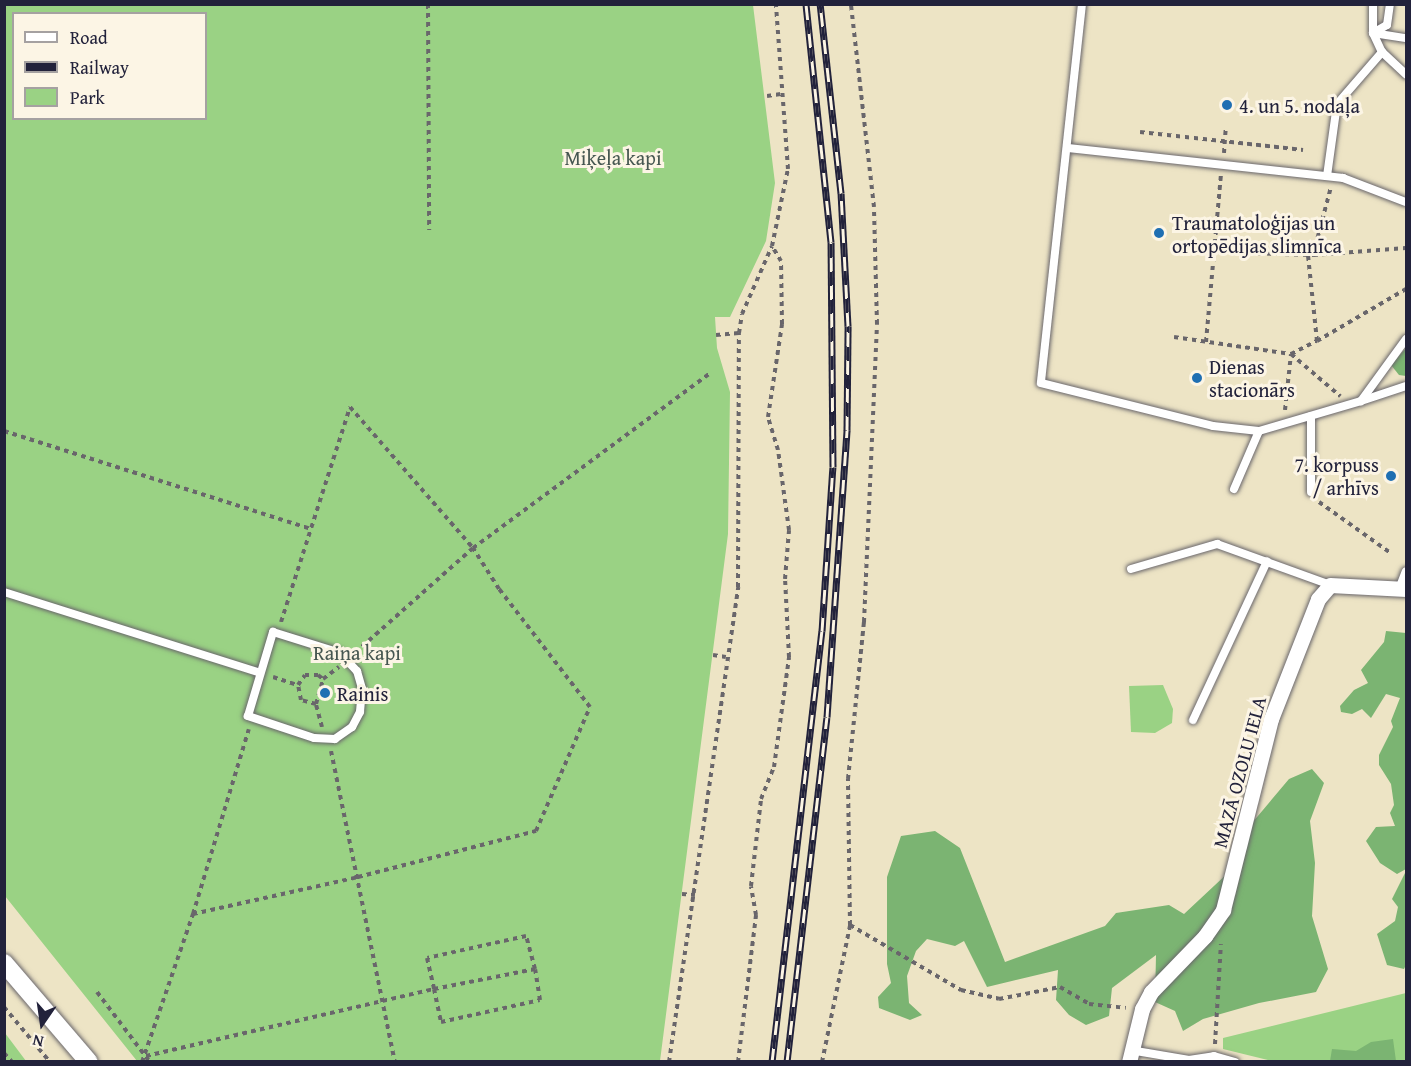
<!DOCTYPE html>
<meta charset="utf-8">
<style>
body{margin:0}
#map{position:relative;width:1411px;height:1066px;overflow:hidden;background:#ede4c5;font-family:"Gentium Book Plus",serif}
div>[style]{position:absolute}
.green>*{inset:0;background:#9ad284}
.forest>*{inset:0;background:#7bb472}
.path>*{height:4px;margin-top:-2px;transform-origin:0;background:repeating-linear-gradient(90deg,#69666b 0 4.5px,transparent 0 9px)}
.roads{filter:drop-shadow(0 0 2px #69666b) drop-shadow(0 0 2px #69666b)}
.service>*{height:8px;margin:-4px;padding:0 4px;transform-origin:4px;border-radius:4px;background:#fff}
.minor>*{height:15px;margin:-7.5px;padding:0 7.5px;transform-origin:7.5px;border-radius:7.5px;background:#fff}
.tertiary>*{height:18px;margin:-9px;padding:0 9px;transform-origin:9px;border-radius:9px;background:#fff}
.rail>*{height:7px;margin-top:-3.5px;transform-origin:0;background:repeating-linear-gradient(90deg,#fcf5e5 0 14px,#22223b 0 28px);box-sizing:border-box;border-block:2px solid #22223b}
.dots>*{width:16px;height:16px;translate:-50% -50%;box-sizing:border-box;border:3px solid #fcf5e5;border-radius:50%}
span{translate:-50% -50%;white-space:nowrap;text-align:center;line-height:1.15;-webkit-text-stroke:6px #fcf5e5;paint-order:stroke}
.poi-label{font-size:20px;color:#22223b}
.left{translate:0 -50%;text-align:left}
.right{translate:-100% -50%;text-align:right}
.park-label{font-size:20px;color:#465751}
.street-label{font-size:20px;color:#22223b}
.frame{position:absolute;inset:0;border:6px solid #22223b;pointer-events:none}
.legend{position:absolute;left:12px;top:12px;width:195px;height:108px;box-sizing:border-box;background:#fcf5e5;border:2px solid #a5a1a1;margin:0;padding:8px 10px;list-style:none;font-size:18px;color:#22223b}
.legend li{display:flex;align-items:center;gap:12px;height:30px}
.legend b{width:30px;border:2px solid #a5a1a1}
.north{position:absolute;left:12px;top:994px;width:60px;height:60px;-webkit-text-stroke:4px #fcf5e5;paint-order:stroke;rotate:193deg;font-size:16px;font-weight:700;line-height:24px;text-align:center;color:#22223b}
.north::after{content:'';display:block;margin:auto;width:21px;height:27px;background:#22223b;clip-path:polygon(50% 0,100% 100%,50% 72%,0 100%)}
</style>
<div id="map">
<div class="green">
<i style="clip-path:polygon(evenodd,4px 5px,753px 5px,775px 183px,766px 241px,730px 317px,715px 317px,717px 348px,730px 392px,728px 534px,660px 1061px,137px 1061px,5px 896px,4px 5px,14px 14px,206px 14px,206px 118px,14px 118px,14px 14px)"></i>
<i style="clip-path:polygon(1163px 685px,1173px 709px,1172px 723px,1155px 733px,1131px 732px,1129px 686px)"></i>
<i style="clip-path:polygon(1406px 993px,1406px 1061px,1272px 1061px,1223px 1049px,1223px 1038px)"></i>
<i style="clip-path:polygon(4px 1033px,5px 1033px,26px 1061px,5px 1061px)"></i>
</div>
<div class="forest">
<i style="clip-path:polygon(1406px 348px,1406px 376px,1399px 375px,1391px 365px)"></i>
<i style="clip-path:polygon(1386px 631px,1406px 633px,1406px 869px,1397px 874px,1380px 863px,1366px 841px,1376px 827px,1395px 826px,1390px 813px,1394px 805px,1391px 784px,1379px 765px,1379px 755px,1393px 727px,1391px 721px,1400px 698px,1386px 694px,1371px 718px,1362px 709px,1352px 714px,1341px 712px,1340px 706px,1354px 690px,1368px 683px,1361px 670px,1384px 642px)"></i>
<i style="clip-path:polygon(1312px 769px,1324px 783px,1310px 821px,1315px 863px,1312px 916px,1328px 969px,1316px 992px,1259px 1003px,1203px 1019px,1183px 1031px,1175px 1011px,1155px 1002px,1156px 955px,1112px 988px,1109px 1016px,1086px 1025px,1069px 1015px,1056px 1000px,1058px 970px,987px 987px,964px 941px,955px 946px,927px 939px,916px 951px,907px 976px,909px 1003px,922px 1015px,910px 1020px,879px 1008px,878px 997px,891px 983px,887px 964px,887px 877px,901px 836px,935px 831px,960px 848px,1005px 962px,1105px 926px,1116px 913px,1169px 905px,1184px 914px,1230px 871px,1236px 842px,1289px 779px)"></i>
<i style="clip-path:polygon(1406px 871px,1406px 965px,1404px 969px,1387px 965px,1377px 934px,1395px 921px,1398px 907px,1392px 899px)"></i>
<i style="clip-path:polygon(1393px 1039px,1396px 1061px,1330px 1061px,1332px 1049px,1356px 1051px,1371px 1042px)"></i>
</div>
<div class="path">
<i style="left:428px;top:4px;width:226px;rotate:89.7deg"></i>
<i style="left:767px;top:96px;width:14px;rotate:-8deg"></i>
<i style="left:1140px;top:132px;width:164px;rotate:6.3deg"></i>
<i style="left:1224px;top:153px;width:26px;rotate:-86deg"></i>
<i style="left:1249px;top:253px;width:64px;rotate:1.8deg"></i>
<i style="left:1313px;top:255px;width:93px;rotate:-4.3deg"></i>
<i style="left:1313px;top:255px;width:70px;rotate:-75.2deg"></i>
<i style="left:716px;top:335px;width:23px;rotate:-5deg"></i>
<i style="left:1174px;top:337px;width:118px;rotate:8.3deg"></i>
<i style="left:1291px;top:354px;width:29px;rotate:-27deg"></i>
<i style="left:1317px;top:341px;width:86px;rotate:-96deg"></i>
<i style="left:1317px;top:341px;width:103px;rotate:-30.3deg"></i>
<i style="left:1206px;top:342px;width:168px;rotate:-84.9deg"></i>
<i style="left:1291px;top:354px;width:65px;rotate:40.6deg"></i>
<i style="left:1285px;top:410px;width:56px;rotate:-83.9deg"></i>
<i style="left:4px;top:431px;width:322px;rotate:17.7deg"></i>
<i style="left:1319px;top:502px;width:86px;rotate:35.5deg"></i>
<i style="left:281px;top:622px;width:226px;rotate:-72.2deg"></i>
<i style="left:350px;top:407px;width:187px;rotate:48.9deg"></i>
<i style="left:473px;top:548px;width:157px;rotate:138.4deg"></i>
<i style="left:713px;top:655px;width:13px;rotate:9deg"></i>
<i style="left:273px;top:677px;width:26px;rotate:18deg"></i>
<i style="left:316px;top:704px;width:16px;rotate:-165deg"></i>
<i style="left:301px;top:700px;width:15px;rotate:-101deg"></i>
<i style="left:298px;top:685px;width:12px;rotate:-55deg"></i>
<i style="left:305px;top:675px;width:13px"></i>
<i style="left:318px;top:675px;width:6px;rotate:39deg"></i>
<i style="left:322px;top:727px;width:24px;rotate:-105deg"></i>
<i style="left:316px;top:704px;width:26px;rotate:-74deg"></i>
<i style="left:323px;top:679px;width:20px;rotate:-37deg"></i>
<i style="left:331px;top:751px;width:318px;rotate:78.4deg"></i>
<i style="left:682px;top:894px;width:13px;rotate:4deg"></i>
<i style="left:193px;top:914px;width:169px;rotate:-12.6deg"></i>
<i style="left:358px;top:877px;width:184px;rotate:-14.5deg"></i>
<i style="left:536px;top:831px;width:135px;rotate:-66.5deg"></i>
<i style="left:590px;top:707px;width:149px;rotate:-127.6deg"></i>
<i style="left:499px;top:589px;width:49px;rotate:-122.4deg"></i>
<i style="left:473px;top:548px;width:293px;rotate:-36.4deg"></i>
<i style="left:850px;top:925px;width:129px;rotate:30.4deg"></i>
<i style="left:961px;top:990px;width:39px;rotate:13deg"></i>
<i style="left:999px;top:999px;width:62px;rotate:-11.1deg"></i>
<i style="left:1060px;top:987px;width:34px;rotate:30deg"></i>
<i style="left:1089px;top:1004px;width:37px;rotate:6deg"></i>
<i style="left:97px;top:992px;width:88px;rotate:52.9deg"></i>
<i style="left:4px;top:1007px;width:72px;rotate:50.1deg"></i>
<i style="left:1215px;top:1044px;width:100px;rotate:-86.6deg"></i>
<i style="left:4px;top:1053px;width:12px;rotate:48deg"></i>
<i style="left:146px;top:1056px;width:296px;rotate:-13.1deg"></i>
<i style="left:434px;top:989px;width:103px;rotate:-11.2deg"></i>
<i style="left:535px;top:969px;width:34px;rotate:-105deg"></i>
<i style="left:526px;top:936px;width:101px;rotate:167.5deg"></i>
<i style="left:427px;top:958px;width:32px;rotate:77deg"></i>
<i style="left:434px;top:989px;width:34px;rotate:78deg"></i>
<i style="left:441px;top:1022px;width:101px;rotate:-12.5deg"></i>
<i style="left:540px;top:1000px;width:31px;rotate:-99deg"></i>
<i style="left:142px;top:1062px;width:157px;rotate:-71deg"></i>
<i style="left:193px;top:914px;width:193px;rotate:-73.2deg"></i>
<i style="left:669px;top:1062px;width:480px;rotate:-81.7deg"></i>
<i style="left:738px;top:587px;width:254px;rotate:-89.8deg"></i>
<i style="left:739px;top:333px;width:19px;rotate:-81deg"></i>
<i style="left:742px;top:314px;width:74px;rotate:-66.2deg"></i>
<i style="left:772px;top:246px;width:79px;rotate:-78.3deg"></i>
<i style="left:788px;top:169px;width:165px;rotate:-94.2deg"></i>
<i style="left:738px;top:1062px;width:148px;rotate:-83deg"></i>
<i style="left:756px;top:915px;width:29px;rotate:-100deg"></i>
<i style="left:751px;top:886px;width:88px;rotate:-83.4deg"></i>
<i style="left:761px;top:799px;width:35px;rotate:-68deg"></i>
<i style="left:774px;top:767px;width:111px;rotate:-82.2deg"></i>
<i style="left:789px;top:657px;width:78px;rotate:-92.9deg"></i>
<i style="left:785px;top:579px;width:49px;rotate:-85.3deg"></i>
<i style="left:789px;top:530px;width:81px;rotate:-97.8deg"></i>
<i style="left:778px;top:450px;width:34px;rotate:-107deg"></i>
<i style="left:768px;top:417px;width:94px;rotate:-81.4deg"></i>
<i style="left:782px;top:324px;width:63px;rotate:-90.9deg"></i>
<i style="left:781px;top:261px;width:17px;rotate:-121deg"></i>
<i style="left:822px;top:1062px;width:140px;rotate:-78.4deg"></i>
<i style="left:850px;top:925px;width:146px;rotate:-90.8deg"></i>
<i style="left:848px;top:779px;width:158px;rotate:-84.2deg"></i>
<i style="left:864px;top:622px;width:298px;rotate:-87.5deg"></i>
<i style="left:877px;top:324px;width:117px;rotate:-91.5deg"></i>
<i style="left:874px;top:207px;width:204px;rotate:-96.5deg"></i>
</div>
<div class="roads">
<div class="service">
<i style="left:1082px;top:4px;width:381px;rotate:96.2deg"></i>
<i style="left:1041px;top:383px;width:177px;rotate:14deg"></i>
<i style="left:1213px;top:426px;width:46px;rotate:6.2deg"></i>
<i style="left:1373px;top:4px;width:29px;rotate:90deg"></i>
<i style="left:1373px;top:33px;width:21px;rotate:65deg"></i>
<i style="left:1382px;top:52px;width:33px;rotate:43deg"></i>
<i style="left:1373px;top:33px;width:16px;rotate:-30deg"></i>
<i style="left:1387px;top:25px;width:21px;rotate:-82deg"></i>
<i style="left:1373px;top:33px;width:33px;rotate:9deg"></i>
<i style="left:1068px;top:148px;width:277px;rotate:6.2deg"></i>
<i style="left:1343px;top:178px;width:67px;rotate:20.9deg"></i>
<i style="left:1327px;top:176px;width:73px;rotate:-82.1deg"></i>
<i style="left:1337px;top:104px;width:69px;rotate:-49.1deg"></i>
<i style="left:1406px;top:339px;width:77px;rotate:126deg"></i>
<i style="left:1361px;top:401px;width:47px;rotate:-18.4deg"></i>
<i style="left:1234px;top:489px;width:63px;rotate:-66.7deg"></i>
<i style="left:1259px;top:431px;width:106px;rotate:-16.4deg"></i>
<i style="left:1311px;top:492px;width:76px;rotate:-90deg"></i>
<i style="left:1131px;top:569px;width:90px;rotate:-16.2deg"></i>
<i style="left:1217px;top:544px;width:120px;rotate:19.9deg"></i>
<i style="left:1399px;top:589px;width:19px;rotate:-69deg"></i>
<i style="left:4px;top:592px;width:266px;rotate:17.5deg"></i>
<i style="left:273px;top:632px;width:70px;rotate:17.4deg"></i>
<i style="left:340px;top:653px;width:25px;rotate:47deg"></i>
<i style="left:357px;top:671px;width:19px;rotate:74deg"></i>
<i style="left:362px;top:689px;width:23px;rotate:95deg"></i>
<i style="left:360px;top:712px;width:17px;rotate:118deg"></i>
<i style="left:352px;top:727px;width:21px;rotate:145deg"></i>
<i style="left:335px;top:739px;width:21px;rotate:-177deg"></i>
<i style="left:314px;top:738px;width:70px;rotate:-161.6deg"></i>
<i style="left:248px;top:716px;width:88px;rotate:-73.4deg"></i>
<i style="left:1193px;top:720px;width:175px;rotate:-65deg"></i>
<i style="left:1130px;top:1050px;width:60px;rotate:9.6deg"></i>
<i style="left:1189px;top:1060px;width:25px;rotate:-9deg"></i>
<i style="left:1214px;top:1056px;width:22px;rotate:16deg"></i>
</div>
<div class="minor">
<i style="left:1129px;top:1062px;width:55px;rotate:-76.2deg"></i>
<i style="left:1142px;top:1009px;width:19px;rotate:-62deg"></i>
<i style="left:1151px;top:992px;width:78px;rotate:-46deg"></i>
<i style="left:1205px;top:936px;width:32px;rotate:-55deg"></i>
<i style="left:1223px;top:910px;width:197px;rotate:-75.9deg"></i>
<i style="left:1271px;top:719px;width:129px;rotate:-68.6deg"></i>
<i style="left:1318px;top:599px;width:18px;rotate:-49deg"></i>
<i style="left:1330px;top:585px;width:76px;rotate:3deg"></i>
</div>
<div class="tertiary">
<i style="left:4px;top:963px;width:130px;rotate:49.4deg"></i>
</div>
</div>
<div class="rail">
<i style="left:772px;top:1062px;width:434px;rotate:-83.4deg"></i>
<i style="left:822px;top:631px;width:164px;rotate:-86.2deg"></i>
<i style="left:833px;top:467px;width:225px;rotate:-90.5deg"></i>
<i style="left:831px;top:242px;width:239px;rotate:-96deg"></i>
<i style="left:787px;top:1062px;width:347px;rotate:-83.4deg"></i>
<i style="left:827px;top:717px;width:288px;rotate:-86deg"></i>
<i style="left:847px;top:430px;width:104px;rotate:-89.4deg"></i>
<i style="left:848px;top:326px;width:133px;rotate:-93deg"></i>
<i style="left:841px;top:193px;width:190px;rotate:-96.3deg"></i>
</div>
<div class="dots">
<i style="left:1227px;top:105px;background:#1f6fb2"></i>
<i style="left:1159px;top:233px;background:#1f6fb2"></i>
<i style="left:1197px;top:378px;background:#1f6fb2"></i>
<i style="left:1391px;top:476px;background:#1f6fb2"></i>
<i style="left:325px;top:693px;background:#1f6fb2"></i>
</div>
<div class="poi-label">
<span class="left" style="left:1239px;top:105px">4. un 5. nodaļa</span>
<span class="left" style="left:1172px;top:234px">Traumatoloģijas un<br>ortopēdijas slimnīca</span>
<span class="left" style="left:1209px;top:378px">Dienas<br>stacionārs</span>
<span class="right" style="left:1379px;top:476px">7. korpuss<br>/ arhīvs</span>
<span class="left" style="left:337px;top:693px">Rainis</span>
</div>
<div class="park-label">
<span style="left:613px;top:157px">Miķeļa kapi</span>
<span style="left:357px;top:652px">Raiņa kapi</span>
</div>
<div class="street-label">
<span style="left:1239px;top:772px;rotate:-75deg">MAZĀ OZOLU IELA</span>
</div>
<div class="frame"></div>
<ul class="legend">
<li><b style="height:8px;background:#fff"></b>Road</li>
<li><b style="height:8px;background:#22223b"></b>Railway</li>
<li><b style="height:16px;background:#9ad284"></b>Park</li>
</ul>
<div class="north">N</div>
</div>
